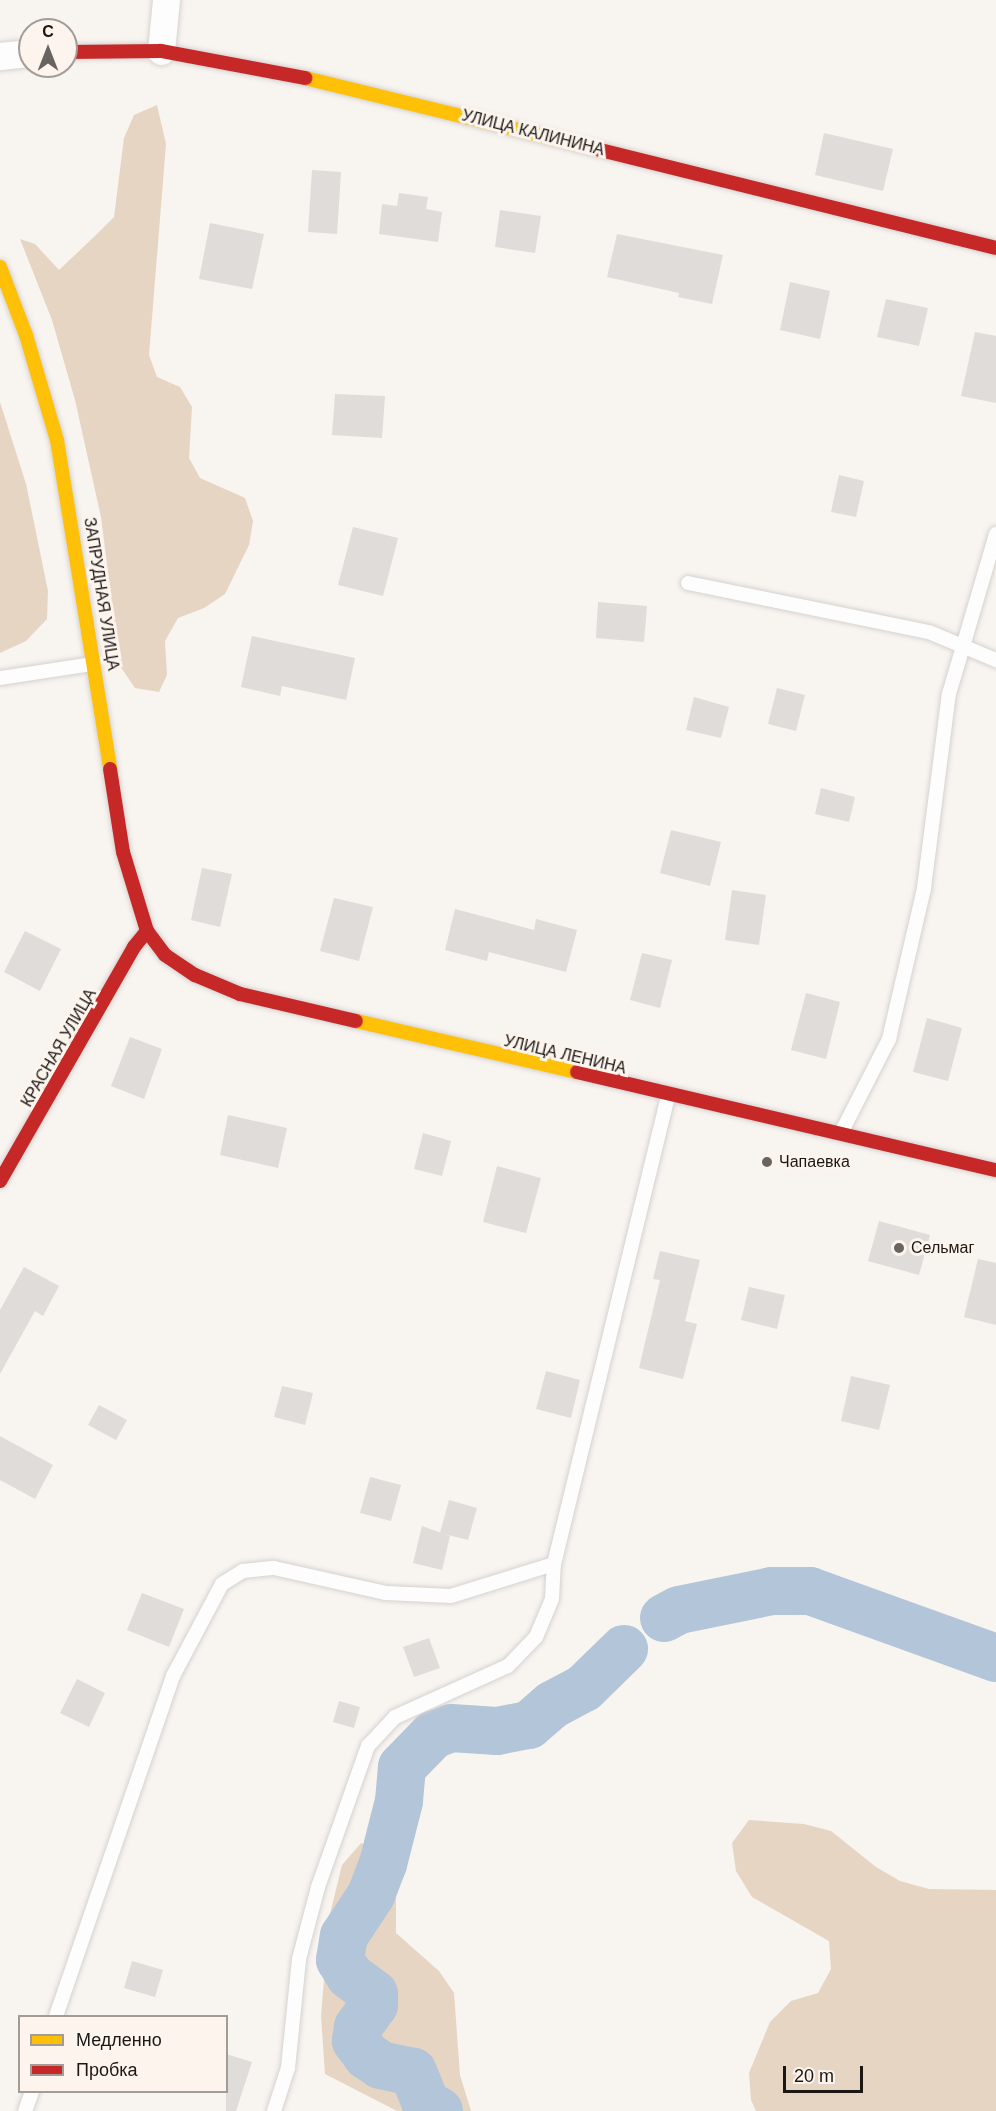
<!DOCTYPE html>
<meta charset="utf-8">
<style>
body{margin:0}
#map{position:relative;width:996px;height:2111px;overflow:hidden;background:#f8f4f0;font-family:Helvetica,sans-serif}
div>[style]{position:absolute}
.forest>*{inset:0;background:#e6d5c3}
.river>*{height:48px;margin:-24px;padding:0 24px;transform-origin:24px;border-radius:24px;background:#b3c5d8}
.building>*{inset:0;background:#e0dcd9}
.roads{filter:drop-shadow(0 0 2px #d5d2d0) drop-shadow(0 0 2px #d5d2d0)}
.lane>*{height:14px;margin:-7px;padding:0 7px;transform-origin:7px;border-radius:7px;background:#fefdfd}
.street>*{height:27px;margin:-13.5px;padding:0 13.5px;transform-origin:13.5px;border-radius:13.5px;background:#fefdfd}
.slow>*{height:14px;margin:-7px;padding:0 7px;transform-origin:7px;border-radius:7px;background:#ffc107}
.jam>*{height:14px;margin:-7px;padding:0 7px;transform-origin:7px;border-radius:7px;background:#c62828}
.dots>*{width:16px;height:16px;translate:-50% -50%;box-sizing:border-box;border:3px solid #fcf4ed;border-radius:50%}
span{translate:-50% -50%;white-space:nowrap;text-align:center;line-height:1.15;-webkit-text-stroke:6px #fcf4ed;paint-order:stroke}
.street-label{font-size:16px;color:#1a1715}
.poi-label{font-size:16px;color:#1a1715}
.left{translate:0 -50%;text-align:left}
.legend{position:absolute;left:18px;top:2015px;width:210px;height:78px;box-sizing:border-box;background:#fcf4ed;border:2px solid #a29c97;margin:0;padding:8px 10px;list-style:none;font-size:18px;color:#1a1715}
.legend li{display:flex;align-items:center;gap:12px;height:30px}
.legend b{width:30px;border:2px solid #a29c97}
.north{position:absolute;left:18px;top:18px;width:60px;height:60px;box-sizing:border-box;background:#fcf4ed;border:2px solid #a29c97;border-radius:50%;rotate:0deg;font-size:16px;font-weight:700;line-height:24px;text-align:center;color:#1a1715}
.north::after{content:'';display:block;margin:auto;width:21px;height:27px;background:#686462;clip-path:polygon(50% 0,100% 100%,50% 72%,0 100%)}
.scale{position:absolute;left:783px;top:2066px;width:80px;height:27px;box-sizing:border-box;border:3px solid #1a1715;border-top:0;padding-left:8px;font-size:18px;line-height:21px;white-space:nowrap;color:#1a1715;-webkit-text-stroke:4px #fcf4ed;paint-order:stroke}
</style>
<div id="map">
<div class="forest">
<i style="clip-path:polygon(157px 105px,166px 144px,149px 355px,157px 377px,180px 387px,192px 407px,189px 458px,200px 478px,245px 498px,253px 521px,249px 545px,225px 594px,204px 608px,178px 618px,165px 641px,167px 675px,159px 692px,135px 688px,120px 666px,101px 517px,75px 400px,52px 320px,20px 239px,35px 244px,59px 270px,96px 235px,114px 217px,124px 138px,134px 115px)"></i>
<i style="clip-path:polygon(0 402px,26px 484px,48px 591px,47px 619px,26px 641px,0 653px)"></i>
<i style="clip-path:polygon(749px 1820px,804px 1824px,831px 1831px,876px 1867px,900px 1881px,929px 1889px,996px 1890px,996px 2111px,756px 2111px,751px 2100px,749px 2073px,770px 2022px,791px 2001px,818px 1993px,831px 1969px,829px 1941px,752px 1897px,736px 1871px,732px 1843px)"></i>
<i style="clip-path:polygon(361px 1843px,387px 1853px,396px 1877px,396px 1933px,439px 1971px,454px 1993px,460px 2075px,471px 2111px,397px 2111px,325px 2074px,321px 2016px,329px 1918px,342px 1865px)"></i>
</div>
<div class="river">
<i style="left:664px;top:1618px;width:17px;rotate:-28deg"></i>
<i style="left:679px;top:1610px;width:95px;rotate:-11.5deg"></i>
<i style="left:772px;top:1591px;width:38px"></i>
<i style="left:810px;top:1591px;width:198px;rotate:19.8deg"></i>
<i style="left:439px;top:2111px;width:15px;rotate:-152deg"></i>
<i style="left:426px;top:2104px;width:35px;rotate:-112deg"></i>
<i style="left:413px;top:2072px;width:33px;rotate:-168deg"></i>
<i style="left:381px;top:2065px;width:17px;rotate:-147deg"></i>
<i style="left:367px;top:2056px;width:19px;rotate:-126deg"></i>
<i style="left:356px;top:2041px;width:14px;rotate:-82deg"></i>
<i style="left:358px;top:2027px;width:27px;rotate:-54deg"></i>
<i style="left:374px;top:2005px;width:11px;rotate:-90deg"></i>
<i style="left:374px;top:1994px;width:30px;rotate:-143deg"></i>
<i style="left:350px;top:1976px;width:19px;rotate:-122deg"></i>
<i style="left:340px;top:1960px;width:24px;rotate:-81deg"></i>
<i style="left:344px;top:1936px;width:49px;rotate:-56.6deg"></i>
<i style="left:371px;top:1895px;width:33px;rotate:-69deg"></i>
<i style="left:383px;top:1864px;width:65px;rotate:-75.7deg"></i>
<i style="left:399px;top:1801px;width:34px;rotate:-85deg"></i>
<i style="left:402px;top:1767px;width:45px;rotate:-45.9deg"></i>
<i style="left:433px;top:1735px;width:19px;rotate:-21deg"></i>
<i style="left:451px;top:1728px;width:46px;rotate:3.7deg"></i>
<i style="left:497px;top:1731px;width:33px;rotate:-11deg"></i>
<i style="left:529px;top:1725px;width:30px;rotate:-41deg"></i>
<i style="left:552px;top:1705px;width:36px;rotate:-28deg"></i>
<i style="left:584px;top:1688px;width:56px;rotate:-44.3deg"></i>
</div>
<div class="building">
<i style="clip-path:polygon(824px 133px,893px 149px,883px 191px,815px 175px)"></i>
<i style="clip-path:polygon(312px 170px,341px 172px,337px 234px,308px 232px)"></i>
<i style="clip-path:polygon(399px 193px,428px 197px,426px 209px,442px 212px,438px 242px,379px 234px,382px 204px,397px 206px)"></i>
<i style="clip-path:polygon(500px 210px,541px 216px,535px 253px,495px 247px)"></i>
<i style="clip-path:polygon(210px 223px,264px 234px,252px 289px,199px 279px)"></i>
<i style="clip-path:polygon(617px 234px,723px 255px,712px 304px,678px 297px,679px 293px,607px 277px)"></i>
<i style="clip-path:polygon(790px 282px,830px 291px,820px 339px,780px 330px)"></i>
<i style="clip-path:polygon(886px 299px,928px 308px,919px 346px,877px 337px)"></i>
<i style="clip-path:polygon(975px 332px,996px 336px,996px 403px,961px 396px)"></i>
<i style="clip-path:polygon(335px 394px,385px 396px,382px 438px,332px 435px)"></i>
<i style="clip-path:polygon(839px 475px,864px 481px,856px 517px,831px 512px)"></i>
<i style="clip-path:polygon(353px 527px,398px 538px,383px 596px,338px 585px)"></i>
<i style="clip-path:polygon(598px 602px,647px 606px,644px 642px,596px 638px)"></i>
<i style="clip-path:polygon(252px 636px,355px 658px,346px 700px,282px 686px,280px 696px,241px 687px)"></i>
<i style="clip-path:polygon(777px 688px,805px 695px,796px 731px,768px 724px)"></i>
<i style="clip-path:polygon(694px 697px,729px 707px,721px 738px,686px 730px)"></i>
<i style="clip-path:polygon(821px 788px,855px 797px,849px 822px,815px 814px)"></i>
<i style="clip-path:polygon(671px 830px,721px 842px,710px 886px,660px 873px)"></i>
<i style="clip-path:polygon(202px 868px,232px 874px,220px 927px,191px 920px)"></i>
<i style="clip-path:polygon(732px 890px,766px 895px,759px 945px,725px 940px)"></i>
<i style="clip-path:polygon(334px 898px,373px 907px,359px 961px,320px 951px)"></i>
<i style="clip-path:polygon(455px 909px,534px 930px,536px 919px,577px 930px,566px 972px,489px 952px,487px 961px,445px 950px)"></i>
<i style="clip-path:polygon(25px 931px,61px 949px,40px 991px,4px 972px)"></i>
<i style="clip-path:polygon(642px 953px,672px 960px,660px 1008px,630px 1000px)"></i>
<i style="clip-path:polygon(806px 993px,840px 1002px,826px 1059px,791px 1050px)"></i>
<i style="clip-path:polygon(927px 1018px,962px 1028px,948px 1081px,913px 1072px)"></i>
<i style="clip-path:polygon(130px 1037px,162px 1049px,144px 1099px,111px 1086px)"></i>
<i style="clip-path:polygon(228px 1115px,287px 1128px,278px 1168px,220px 1155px)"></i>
<i style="clip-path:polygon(423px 1133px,451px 1141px,442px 1176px,414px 1169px)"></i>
<i style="clip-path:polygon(497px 1166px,541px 1178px,526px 1233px,483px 1222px)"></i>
<i style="clip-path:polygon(879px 1221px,930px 1235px,919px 1275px,868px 1261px)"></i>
<i style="clip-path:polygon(660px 1251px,700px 1260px,685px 1321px,697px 1324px,683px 1379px,639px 1368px,660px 1280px,653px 1279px)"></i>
<i style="clip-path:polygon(978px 1259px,996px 1263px,996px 1325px,964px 1317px)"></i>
<i style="clip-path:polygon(24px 1267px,59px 1286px,43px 1316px,35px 1311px,0 1374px,0 1310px)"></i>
<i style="clip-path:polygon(749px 1287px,785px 1295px,777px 1329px,741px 1320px)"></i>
<i style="clip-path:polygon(546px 1371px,580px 1380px,571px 1418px,536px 1409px)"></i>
<i style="clip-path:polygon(851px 1376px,890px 1385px,879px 1430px,841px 1421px)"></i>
<i style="clip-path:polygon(282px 1386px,313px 1393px,305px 1425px,274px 1417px)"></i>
<i style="clip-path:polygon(99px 1405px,127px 1420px,116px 1440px,88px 1425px)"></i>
<i style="clip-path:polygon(0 1436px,53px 1465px,35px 1499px,0 1480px)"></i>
<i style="clip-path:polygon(370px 1477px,401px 1485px,391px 1521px,360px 1513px)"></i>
<i style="clip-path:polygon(449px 1500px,477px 1508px,468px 1540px,440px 1533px)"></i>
<i style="clip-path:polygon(422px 1526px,450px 1536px,442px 1570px,413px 1563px)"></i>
<i style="clip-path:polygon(142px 1593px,184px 1609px,169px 1647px,127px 1630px)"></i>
<i style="clip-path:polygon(429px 1638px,440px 1668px,414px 1677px,403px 1647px)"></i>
<i style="clip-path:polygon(77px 1679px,105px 1693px,89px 1727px,60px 1713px)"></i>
<i style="clip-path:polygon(339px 1701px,360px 1707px,354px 1728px,333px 1722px)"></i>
<i style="clip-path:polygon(132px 1961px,163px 1970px,155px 1997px,124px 1988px)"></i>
<i style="clip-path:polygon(226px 2054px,252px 2062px,236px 2111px,226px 2111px)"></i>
</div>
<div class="roads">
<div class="lane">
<i style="left:688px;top:583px;width:246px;rotate:11.5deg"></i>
<i style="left:929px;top:632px;width:73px;rotate:22.7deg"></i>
<i style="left:0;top:678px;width:94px;rotate:-8.6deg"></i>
<i style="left:841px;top:1133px;width:106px;rotate:-62.9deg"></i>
<i style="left:889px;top:1039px;width:155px;rotate:-76.9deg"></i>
<i style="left:924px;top:888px;width:196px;rotate:-82.7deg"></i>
<i style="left:949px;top:694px;width:167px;rotate:-73.6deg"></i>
<i style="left:56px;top:2016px;width:360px;rotate:-71deg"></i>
<i style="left:173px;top:1676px;width:104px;rotate:-62deg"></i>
<i style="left:222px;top:1584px;width:25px;rotate:-32deg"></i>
<i style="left:243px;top:1571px;width:31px;rotate:-6deg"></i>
<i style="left:274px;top:1568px;width:115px;rotate:12.6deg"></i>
<i style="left:386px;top:1593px;width:65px;rotate:2.6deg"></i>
<i style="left:451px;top:1596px;width:108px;rotate:-17.3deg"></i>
<i style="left:25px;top:2111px;width:20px;rotate:-70deg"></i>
<i style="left:274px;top:2111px;width:45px;rotate:-72deg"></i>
<i style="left:288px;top:2068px;width:110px;rotate:-84.2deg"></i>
<i style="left:299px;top:1959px;width:74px;rotate:-75.2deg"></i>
<i style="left:318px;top:1887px;width:150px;rotate:-70.5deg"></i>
<i style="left:368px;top:1746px;width:40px;rotate:-47deg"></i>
<i style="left:395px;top:1717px;width:124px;rotate:-24.3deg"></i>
<i style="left:508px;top:1666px;width:40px;rotate:-46deg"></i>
<i style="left:536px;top:1637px;width:41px;rotate:-67.2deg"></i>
<i style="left:552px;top:1599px;width:35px;rotate:-87deg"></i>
<i style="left:554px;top:1564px;width:482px;rotate:-76.3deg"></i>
</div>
<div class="street">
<i style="left:161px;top:51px;width:51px;rotate:-84.4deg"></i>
<i style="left:0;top:56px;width:30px;rotate:-6deg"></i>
</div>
<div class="slow">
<i style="left:305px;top:78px;width:300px;rotate:13.7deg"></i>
<i style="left:0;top:267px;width:73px;rotate:69.1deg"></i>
<i style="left:26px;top:335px;width:109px;rotate:73.6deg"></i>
<i style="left:57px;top:440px;width:333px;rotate:80.8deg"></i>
<i style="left:356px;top:1021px;width:227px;rotate:13deg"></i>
</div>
<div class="jam">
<i style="left:66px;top:52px;width:95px;rotate:-0.6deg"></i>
<i style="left:161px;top:51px;width:147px;rotate:10.6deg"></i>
<i style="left:596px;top:149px;width:412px;rotate:13.9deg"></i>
<i style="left:110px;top:769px;width:84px;rotate:81.1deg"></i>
<i style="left:123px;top:852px;width:83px;rotate:73.1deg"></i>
<i style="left:147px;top:931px;width:30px;rotate:53deg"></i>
<i style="left:165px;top:955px;width:36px;rotate:34deg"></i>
<i style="left:195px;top:975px;width:49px;rotate:22.9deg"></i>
<i style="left:240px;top:994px;width:119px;rotate:13.1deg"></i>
<i style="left:577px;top:1072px;width:430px;rotate:13.2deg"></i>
<i style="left:0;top:1181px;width:270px;rotate:-60.2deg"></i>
<i style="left:134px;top:947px;width:21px;rotate:-51deg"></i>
</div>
</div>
<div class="dots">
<i style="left:767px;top:1162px;background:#686462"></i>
<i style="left:899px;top:1248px;background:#686462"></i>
</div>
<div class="street-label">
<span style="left:533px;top:133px;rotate:14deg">УЛИЦА КАЛИНИНА</span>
<span style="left:101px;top:594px;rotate:81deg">ЗАПРУДНАЯ УЛИЦА</span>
<span style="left:59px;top:1048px;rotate:-60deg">КРАСНАЯ УЛИЦА</span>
<span style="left:565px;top:1055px;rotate:13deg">УЛИЦА ЛЕНИНА</span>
</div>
<div class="poi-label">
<span class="left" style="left:779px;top:1162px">Чапаевка</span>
<span class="left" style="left:911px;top:1248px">Сельмаг</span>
</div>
<ul class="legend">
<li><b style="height:8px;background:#ffc107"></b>Медленно</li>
<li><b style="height:8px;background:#c62828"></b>Пробка</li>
</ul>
<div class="north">С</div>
<div class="scale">20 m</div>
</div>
